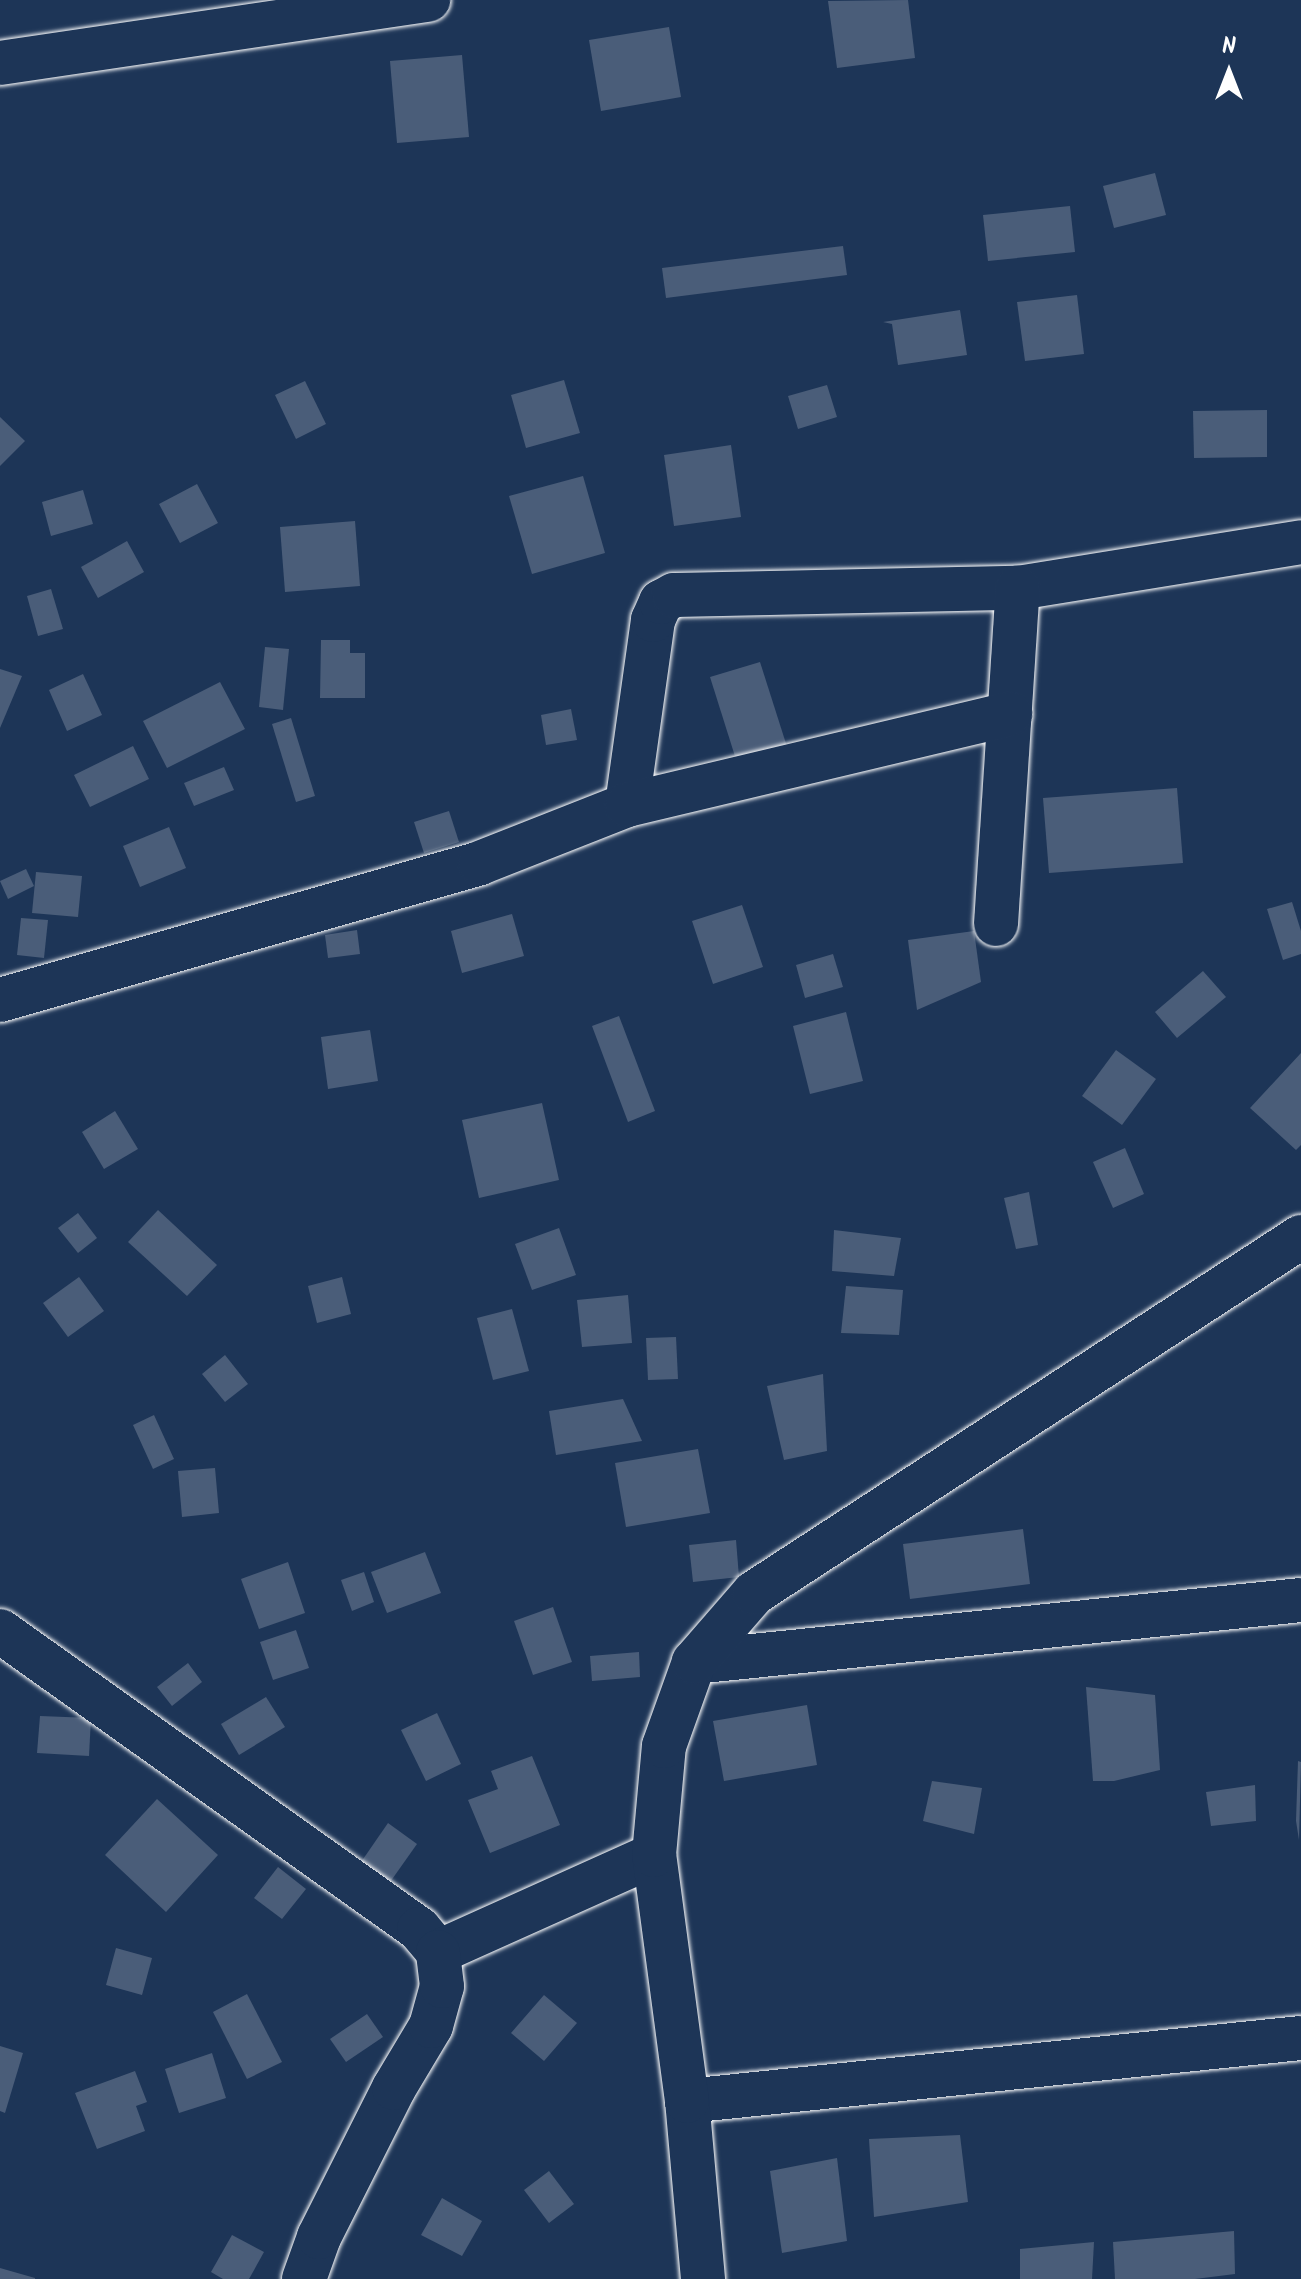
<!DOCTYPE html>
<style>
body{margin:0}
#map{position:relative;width:1301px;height:2279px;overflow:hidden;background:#1d3557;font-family:Kalam,sans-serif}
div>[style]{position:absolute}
.building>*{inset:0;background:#4a5d79}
.roads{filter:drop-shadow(0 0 2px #fff) drop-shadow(0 0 2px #fff)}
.minor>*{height:44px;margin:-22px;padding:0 22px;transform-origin:22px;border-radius:22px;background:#1d3557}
span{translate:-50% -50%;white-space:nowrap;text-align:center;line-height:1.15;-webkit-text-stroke:7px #1d3557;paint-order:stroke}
.north{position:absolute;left:1189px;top:32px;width:80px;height:80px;-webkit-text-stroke:6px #1d3557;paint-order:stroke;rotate:0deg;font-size:22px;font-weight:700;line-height:32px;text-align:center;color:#fff}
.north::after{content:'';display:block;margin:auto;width:28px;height:36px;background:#fff;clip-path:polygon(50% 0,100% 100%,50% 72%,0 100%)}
</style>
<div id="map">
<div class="building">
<i style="clip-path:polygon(908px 0,915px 58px,837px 68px,828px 1px)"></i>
<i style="clip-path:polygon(669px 27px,681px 97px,601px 111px,589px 40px)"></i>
<i style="clip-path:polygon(462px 55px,469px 137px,397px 143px,390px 61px)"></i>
<i style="clip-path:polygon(1155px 173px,1166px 215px,1114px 228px,1103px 186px)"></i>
<i style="clip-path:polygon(1070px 206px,1075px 252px,988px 261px,983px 215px)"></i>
<i style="clip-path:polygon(843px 246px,847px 275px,666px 298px,662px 268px)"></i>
<i style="clip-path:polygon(1077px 295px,1084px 354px,1025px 361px,1017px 302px)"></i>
<i style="clip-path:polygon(960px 310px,967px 355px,898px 365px,892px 324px,883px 322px)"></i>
<i style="clip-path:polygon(564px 380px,580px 433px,526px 448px,511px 395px)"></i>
<i style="clip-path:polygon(305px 381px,326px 424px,296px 439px,275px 395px)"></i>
<i style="clip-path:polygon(827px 385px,837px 417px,798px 429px,788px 396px)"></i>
<i style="clip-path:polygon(1267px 410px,1267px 457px,1194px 458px,1193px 411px)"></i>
<i style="clip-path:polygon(0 417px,25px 441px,0 466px)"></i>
<i style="clip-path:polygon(731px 445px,741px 517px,674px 526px,664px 455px)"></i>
<i style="clip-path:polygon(583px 476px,605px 553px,532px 574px,509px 496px)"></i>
<i style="clip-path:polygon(197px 484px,218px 523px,180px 543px,159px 504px)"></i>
<i style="clip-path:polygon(83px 490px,93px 524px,51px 536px,42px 502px)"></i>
<i style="clip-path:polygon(355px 521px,360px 586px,285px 592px,280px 527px)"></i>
<i style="clip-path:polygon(127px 541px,144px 572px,98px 598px,81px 567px)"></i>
<i style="clip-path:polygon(51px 589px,63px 629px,38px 636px,27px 596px)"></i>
<i style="clip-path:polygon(321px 640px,350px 640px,350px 653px,365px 653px,365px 698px,320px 698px)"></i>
<i style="clip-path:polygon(265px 647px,289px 649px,283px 710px,259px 707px)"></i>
<i style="clip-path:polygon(760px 662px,789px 753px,739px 769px,710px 677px)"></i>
<i style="clip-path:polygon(0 669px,22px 676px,0 728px)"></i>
<i style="clip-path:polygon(83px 674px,102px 715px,67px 731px,49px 690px)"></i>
<i style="clip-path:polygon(220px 682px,245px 729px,167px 768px,143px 721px)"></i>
<i style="clip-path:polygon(571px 709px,577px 740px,546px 745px,541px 715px)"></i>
<i style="clip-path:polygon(291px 718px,315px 796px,296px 802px,272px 724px)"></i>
<i style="clip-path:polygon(133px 746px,149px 779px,90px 807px,74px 775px)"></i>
<i style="clip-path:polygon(224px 767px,234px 790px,194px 806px,184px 783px)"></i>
<i style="clip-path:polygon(1177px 788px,1183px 863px,1049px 873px,1043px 798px)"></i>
<i style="clip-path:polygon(449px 811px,459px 842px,424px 853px,414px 822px)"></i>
<i style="clip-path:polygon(169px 827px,186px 868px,140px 887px,123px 846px)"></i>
<i style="clip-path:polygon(26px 869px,34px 886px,8px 899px,0 881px)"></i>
<i style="clip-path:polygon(36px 872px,82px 876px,78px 917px,32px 913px)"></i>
<i style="clip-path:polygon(1292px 902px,1301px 931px,1301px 954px,1283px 960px,1267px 909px)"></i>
<i style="clip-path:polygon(742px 905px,763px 967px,713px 984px,692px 921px)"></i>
<i style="clip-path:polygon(512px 914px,524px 956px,462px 973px,451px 931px)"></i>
<i style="clip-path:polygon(21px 918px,48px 920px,44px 958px,17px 955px)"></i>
<i style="clip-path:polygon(357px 930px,360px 954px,328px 958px,325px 935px)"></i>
<i style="clip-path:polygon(974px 931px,981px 982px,917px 1010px,908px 940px)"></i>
<i style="clip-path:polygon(833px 954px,843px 987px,805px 998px,796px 965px)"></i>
<i style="clip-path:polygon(1203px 971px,1226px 997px,1177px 1038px,1155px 1012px)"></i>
<i style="clip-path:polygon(846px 1012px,863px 1081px,810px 1094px,793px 1026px)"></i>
<i style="clip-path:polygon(619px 1016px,655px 1111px,628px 1122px,592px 1026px)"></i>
<i style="clip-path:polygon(370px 1030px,378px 1081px,328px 1089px,321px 1037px)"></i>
<i style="clip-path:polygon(1116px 1050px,1156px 1079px,1122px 1125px,1082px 1096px)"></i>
<i style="clip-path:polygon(1301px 1053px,1301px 1145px,1296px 1150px,1250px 1108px)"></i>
<i style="clip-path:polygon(542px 1103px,559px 1180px,479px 1198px,462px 1120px)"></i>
<i style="clip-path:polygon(115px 1111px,138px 1149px,104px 1169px,82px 1132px)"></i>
<i style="clip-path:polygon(1125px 1148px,1144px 1194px,1113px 1208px,1093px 1162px)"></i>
<i style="clip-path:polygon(1029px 1192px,1038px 1245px,1016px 1249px,1004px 1198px)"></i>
<i style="clip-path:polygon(158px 1210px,217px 1265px,187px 1296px,128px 1242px)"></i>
<i style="clip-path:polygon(78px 1213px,97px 1238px,78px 1253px,58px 1228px)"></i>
<i style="clip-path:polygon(559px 1228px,576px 1275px,532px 1290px,515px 1244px)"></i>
<i style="clip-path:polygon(834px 1230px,901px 1238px,894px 1276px,832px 1271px)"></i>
<i style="clip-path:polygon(79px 1277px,104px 1311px,68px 1337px,43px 1303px)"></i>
<i style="clip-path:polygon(342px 1277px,351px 1314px,317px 1323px,308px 1286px)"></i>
<i style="clip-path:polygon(846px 1286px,903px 1290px,899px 1335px,841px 1333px)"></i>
<i style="clip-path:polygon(628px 1295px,632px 1343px,582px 1347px,577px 1300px)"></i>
<i style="clip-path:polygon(512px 1309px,529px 1371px,493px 1380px,477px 1318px)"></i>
<i style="clip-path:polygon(676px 1337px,678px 1379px,648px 1380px,646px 1338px)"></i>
<i style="clip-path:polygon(225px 1355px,248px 1384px,225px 1402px,202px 1374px)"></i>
<i style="clip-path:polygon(823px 1374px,827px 1451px,784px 1460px,767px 1386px)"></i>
<i style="clip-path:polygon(623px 1399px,642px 1441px,556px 1455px,549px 1411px)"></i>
<i style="clip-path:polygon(154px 1415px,174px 1459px,153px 1469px,133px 1425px)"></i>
<i style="clip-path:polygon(698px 1449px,710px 1513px,626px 1527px,615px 1463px)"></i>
<i style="clip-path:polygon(215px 1468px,219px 1513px,182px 1517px,178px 1471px)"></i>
<i style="clip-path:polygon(1023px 1529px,1030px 1584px,910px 1599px,903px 1544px)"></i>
<i style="clip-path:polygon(736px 1540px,739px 1577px,693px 1582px,689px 1545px)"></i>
<i style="clip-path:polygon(425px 1552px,441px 1593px,387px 1613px,371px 1572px)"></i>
<i style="clip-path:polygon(288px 1562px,305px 1613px,259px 1629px,241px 1579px)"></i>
<i style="clip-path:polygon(364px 1572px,374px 1602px,352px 1611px,341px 1580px)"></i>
<i style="clip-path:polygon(553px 1607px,572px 1662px,533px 1675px,514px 1621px)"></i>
<i style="clip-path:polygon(296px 1630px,309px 1668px,273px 1680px,260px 1642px)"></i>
<i style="clip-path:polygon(639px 1652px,640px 1677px,592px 1681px,590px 1656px)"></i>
<i style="clip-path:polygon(188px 1663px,202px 1682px,172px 1706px,157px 1687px)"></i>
<i style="clip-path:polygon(1086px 1687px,1155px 1695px,1160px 1770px,1114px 1781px,1093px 1781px)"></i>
<i style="clip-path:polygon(266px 1697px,285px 1727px,239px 1755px,221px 1724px)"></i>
<i style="clip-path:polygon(807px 1705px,817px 1765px,724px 1781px,713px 1721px)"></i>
<i style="clip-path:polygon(437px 1713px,461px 1764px,426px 1781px,401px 1730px)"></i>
<i style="clip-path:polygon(40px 1716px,91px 1718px,89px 1756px,37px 1753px)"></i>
<i style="clip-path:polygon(532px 1756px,560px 1825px,490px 1853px,468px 1800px,498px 1789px,491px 1771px)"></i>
<i style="clip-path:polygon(1298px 1761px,1301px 1762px,1299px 1840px,1296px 1821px)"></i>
<i style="clip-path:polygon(932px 1781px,982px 1788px,974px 1834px,923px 1821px)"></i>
<i style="clip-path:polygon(1255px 1785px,1256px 1821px,1211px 1826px,1206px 1792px)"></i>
<i style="clip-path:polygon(157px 1799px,218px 1855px,166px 1912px,105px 1855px)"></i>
<i style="clip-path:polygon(388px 1823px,417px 1844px,388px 1885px,359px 1865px)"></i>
<i style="clip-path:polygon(278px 1867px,306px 1889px,282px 1919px,254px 1898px)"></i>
<i style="clip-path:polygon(116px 1948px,152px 1958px,142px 1995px,106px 1985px)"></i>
<i style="clip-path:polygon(247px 1994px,282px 2062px,247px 2079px,213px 2012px)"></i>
<i style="clip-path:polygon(544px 1995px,577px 2023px,544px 2061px,511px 2033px)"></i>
<i style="clip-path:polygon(367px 2014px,383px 2037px,346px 2062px,330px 2039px)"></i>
<i style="clip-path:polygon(0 2046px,23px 2053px,5px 2113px,0 2111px)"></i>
<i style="clip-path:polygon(212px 2053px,226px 2098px,179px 2113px,165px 2069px)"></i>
<i style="clip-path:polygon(135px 2071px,147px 2102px,136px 2106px,145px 2131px,97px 2149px,75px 2093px)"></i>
<i style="clip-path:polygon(960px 2135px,968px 2202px,874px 2217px,869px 2139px)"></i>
<i style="clip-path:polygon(837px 2158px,847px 2241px,782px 2253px,770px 2171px)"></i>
<i style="clip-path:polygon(549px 2171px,574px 2204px,549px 2223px,524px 2190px)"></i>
<i style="clip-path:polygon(442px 2198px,482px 2221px,462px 2256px,421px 2235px)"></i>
<i style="clip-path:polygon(1234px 2231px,1235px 2274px,1195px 2279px,1115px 2279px,1113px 2242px)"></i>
<i style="clip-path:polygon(232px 2235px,264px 2252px,249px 2279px,223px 2279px,211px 2272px)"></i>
<i style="clip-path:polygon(1094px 2242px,1092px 2279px,1020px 2279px,1020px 2249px)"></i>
<i style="clip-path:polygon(0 2268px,35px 2278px,35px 2279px,0 2279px)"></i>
</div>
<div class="roads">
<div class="minor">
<i style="left:0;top:63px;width:433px;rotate:-8.4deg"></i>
<i style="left:627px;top:805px;width:187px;rotate:-82deg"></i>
<i style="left:653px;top:620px;width:20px;rotate:-66deg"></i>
<i style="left:661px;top:602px;width:15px;rotate:-28deg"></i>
<i style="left:674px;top:595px;width:344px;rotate:-1.2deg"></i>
<i style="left:1018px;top:588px;width:287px;rotate:-9.2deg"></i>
<i style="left:996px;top:924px;width:337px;rotate:-86.3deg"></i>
<i style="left:0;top:1000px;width:499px;rotate:-15.9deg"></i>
<i style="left:480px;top:863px;width:158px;rotate:-21.5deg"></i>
<i style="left:627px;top:805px;width:394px;rotate:-13.4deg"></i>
<i style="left:0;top:1631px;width:514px;rotate:35.42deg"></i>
<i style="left:419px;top:1929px;width:30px;rotate:50deg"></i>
<i style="left:438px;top:1952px;width:237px;rotate:-24.2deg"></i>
<i style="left:694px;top:1662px;width:610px;rotate:-5.83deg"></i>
<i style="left:687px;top:2101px;width:617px;rotate:-5.86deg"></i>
<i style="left:304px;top:2279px;width:45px;rotate:-70.3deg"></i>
<i style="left:319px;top:2237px;width:167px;rotate:-63.3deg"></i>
<i style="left:394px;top:2088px;width:72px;rotate:-59.2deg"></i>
<i style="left:431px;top:2026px;width:41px;rotate:-74.6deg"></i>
<i style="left:442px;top:1986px;width:34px;rotate:-97deg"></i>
<i style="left:703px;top:2279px;width:179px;rotate:-95.1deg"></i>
<i style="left:687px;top:2101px;width:248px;rotate:-97.6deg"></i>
<i style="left:654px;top:1855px;width:109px;rotate:-84.8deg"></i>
<i style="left:664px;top:1746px;width:89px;rotate:-70.3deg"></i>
<i style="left:694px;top:1662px;width:91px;rotate:-49deg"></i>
<i style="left:754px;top:1593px;width:653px;rotate:-33.06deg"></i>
</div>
</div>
<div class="north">N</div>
</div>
